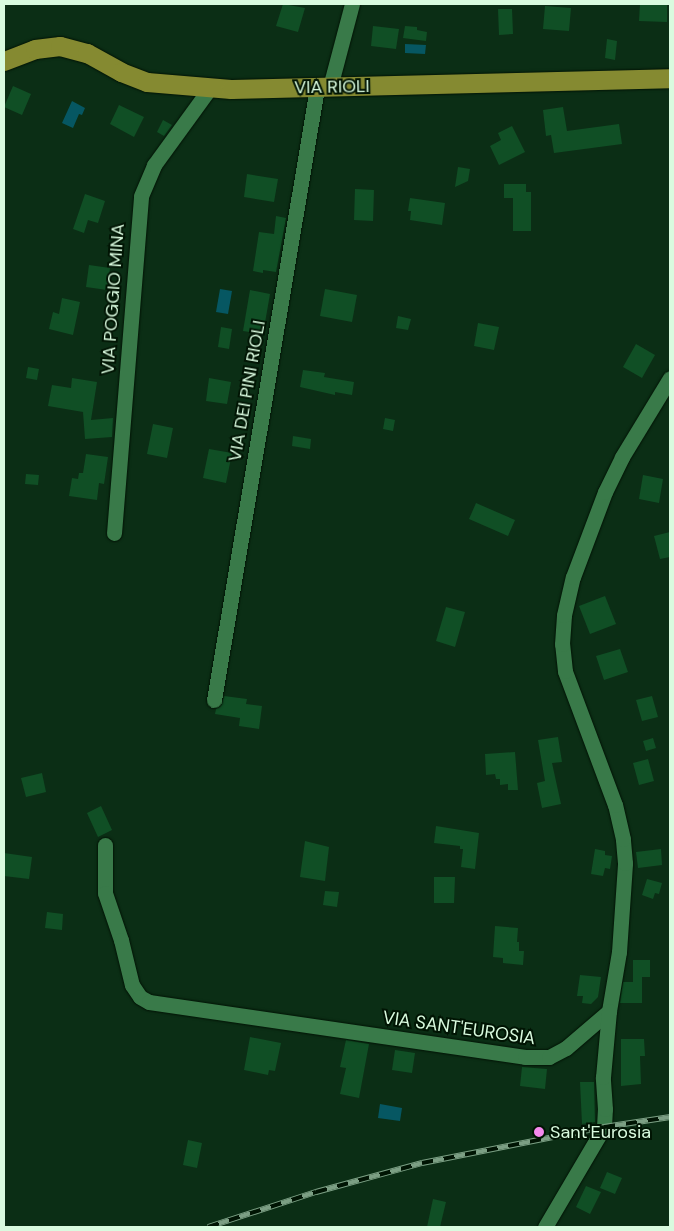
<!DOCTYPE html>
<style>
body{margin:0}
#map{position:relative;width:674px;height:1231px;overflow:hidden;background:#0b2e15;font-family:"DM Sans",sans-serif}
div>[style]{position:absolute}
.water>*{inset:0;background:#065762}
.building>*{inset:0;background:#104f25}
.roads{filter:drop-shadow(0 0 1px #021305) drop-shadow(0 0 1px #021305)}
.minor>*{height:15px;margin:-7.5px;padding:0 7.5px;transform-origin:7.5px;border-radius:7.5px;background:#397a49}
.major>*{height:19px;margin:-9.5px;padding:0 9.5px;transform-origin:9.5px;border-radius:9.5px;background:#858a31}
.rail>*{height:5.5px;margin-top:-2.75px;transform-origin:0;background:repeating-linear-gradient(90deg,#001403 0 11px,#7c9f84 0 22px);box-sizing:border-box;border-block:1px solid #7c9f84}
.dots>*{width:14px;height:14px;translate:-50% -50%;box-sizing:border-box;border:2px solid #001403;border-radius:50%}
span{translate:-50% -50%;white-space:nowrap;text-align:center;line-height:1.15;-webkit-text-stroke:4px #001403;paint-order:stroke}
.street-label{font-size:18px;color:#d9fbdf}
.poi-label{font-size:18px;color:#d9fbdf}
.left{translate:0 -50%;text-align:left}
.frame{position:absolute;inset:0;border:5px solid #d9fbdf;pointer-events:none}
</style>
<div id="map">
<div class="water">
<i style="clip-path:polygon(405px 44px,426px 45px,425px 54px,405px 53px)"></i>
<i style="clip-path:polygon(72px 101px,85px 108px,82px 115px,79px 114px,73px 128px,62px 123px)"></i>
<i style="clip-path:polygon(220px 289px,232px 291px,228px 314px,216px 312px)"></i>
<i style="clip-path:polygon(380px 1104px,402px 1108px,400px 1121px,378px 1118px)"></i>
</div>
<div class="building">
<i style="clip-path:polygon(283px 4px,305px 8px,298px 32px,276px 26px)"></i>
<i style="clip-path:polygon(640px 4px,667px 4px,667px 22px,639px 21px)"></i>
<i style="clip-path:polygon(545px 6px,571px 8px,569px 31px,543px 29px)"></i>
<i style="clip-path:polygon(498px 9px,512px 9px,513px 34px,499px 35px)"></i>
<i style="clip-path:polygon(373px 26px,399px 29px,396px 49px,371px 46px)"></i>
<i style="clip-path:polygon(405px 26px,417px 27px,417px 30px,427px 32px,426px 41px,403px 38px)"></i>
<i style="clip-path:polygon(607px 39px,617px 41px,615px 60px,605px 58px)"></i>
<i style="clip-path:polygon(13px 86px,31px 94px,22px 115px,4px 107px)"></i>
<i style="clip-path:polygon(119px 105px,144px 117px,134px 137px,110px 124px)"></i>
<i style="clip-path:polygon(563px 107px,567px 131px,619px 124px,622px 144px,554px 153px,551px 135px,546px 136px,543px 110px)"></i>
<i style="clip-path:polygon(163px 120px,172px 125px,164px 136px,157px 132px)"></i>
<i style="clip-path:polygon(512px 126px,525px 152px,499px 165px,490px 146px,501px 140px,498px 133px)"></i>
<i style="clip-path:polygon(458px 167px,470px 169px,468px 181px,455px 187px)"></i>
<i style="clip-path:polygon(247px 174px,278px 179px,274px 202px,244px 197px)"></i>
<i style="clip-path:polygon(504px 184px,526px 184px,526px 192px,531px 192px,531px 231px,513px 231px,513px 198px,504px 198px)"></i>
<i style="clip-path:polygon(355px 189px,374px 190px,373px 221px,354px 220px)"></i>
<i style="clip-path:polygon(85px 194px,105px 201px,98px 223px,88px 220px,84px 233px,73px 229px)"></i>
<i style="clip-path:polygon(410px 198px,445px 203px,442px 225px,410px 220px,411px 211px,408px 211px)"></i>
<i style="clip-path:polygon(276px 216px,286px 218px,276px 272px,263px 270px,263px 273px,253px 271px,259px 232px,274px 234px)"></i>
<i style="clip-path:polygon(89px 265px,110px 268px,107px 290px,86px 287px)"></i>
<i style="clip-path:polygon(325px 289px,357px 295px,352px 322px,320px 316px)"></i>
<i style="clip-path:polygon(250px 290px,270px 294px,263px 334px,243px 331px)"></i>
<i style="clip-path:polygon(62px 298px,80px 302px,73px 335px,49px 329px,53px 312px,59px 314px)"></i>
<i style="clip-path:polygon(398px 316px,411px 319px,408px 330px,396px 328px)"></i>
<i style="clip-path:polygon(478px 323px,499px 327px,494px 350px,474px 346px)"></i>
<i style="clip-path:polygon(221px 327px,232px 329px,229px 349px,218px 347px)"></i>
<i style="clip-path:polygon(636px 344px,655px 355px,642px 378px,623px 367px)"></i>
<i style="clip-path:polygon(28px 367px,39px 369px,37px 380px,26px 378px)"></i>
<i style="clip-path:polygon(303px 370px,325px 373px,324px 377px,354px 382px,352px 395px,335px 392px,335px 395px,300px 387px)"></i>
<i style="clip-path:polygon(72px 378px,97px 382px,91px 420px,113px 418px,112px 437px,85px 439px,83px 412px,48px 406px,52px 385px,71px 388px)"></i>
<i style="clip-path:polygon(209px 378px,231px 382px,227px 404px,206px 401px)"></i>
<i style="clip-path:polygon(385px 418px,395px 420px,393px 431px,383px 429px)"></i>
<i style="clip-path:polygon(153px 424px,173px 428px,167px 458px,147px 454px)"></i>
<i style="clip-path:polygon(293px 436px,311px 439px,310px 449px,292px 446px)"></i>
<i style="clip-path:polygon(209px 449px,232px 453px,226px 483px,203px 478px)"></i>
<i style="clip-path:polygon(86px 454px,108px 457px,104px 484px,99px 483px,97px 500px,69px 496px,72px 478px,78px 479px,79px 473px,83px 473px)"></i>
<i style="clip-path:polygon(26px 474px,39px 475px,38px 485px,25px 484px)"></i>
<i style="clip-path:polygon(643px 475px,663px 479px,659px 503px,639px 499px)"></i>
<i style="clip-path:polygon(476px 503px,515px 520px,508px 536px,469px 519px)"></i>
<i style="clip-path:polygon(670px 532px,670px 557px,660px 559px,654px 536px)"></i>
<i style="clip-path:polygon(605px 596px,616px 624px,590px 634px,579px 606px)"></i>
<i style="clip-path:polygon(446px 607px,465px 612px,455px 647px,436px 641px)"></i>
<i style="clip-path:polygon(620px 649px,628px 672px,604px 680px,596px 656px)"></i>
<i style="clip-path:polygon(224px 696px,247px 699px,246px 704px,262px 706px,259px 729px,239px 726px,240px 718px,215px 714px,216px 709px,221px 706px)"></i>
<i style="clip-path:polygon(652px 696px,658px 717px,642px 721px,636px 700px)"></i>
<i style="clip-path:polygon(558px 737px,562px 762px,552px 763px,561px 804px,542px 808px,537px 783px,545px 781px,538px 740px)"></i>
<i style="clip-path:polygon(653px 738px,656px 748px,646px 751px,643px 741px)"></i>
<i style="clip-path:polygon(515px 752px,518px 790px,508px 790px,508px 784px,500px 785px,500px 779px,496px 779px,495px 774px,486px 775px,485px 754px)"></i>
<i style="clip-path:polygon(648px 759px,654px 781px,639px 785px,633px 763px)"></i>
<i style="clip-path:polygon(42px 773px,46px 792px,26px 797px,21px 778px)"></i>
<i style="clip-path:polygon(101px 806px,112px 830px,98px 837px,87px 813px)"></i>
<i style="clip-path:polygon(436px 826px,479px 833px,475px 869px,461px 867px,463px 849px,460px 849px,460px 846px,434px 843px)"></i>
<i style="clip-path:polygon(305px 841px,329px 847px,325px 881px,300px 877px)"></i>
<i style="clip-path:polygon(595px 849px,605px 851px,605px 855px,612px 856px,610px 869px,605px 868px,603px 876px,591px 874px)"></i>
<i style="clip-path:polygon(661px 849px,662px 865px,638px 868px,636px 852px)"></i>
<i style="clip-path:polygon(4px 853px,32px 857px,29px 879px,4px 876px)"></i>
<i style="clip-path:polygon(434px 877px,455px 877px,454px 903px,434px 903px)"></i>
<i style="clip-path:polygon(647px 879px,662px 883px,659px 894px,655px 893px,653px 899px,642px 895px)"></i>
<i style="clip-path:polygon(325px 891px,339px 892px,337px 907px,323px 905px)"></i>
<i style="clip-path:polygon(47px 912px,63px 914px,62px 930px,45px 928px)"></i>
<i style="clip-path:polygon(495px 926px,518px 928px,517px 942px,519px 942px,519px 951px,524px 951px,523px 965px,503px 963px,503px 958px,493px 957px)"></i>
<i style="clip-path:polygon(633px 960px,650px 960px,650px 977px,642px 977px,642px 1003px,620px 1003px,623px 982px,633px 982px)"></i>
<i style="clip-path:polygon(580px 975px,601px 977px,598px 997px,591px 1004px,582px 1003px,583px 996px,577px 996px)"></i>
<i style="clip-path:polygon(250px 1037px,281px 1043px,275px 1071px,269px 1070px,268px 1075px,244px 1070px)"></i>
<i style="clip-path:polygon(621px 1039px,644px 1039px,645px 1056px,640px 1056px,641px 1084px,621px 1086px)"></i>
<i style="clip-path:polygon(346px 1040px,369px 1044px,359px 1098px,340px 1094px,346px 1068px,340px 1067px)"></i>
<i style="clip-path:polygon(395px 1050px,415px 1053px,412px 1073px,392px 1070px)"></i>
<i style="clip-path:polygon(522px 1067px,547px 1069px,545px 1089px,520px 1086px)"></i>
<i style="clip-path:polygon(580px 1082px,594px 1082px,595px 1122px,582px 1124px)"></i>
<i style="clip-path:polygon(188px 1140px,202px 1143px,197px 1168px,183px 1165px)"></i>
<i style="clip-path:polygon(607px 1172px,622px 1178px,615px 1194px,600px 1188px)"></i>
<i style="clip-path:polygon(586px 1186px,601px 1192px,590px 1214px,576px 1207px)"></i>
<i style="clip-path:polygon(433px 1199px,446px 1202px,440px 1227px,427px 1227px)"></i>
</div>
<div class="roads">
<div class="minor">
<i style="left:330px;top:87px;width:86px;rotate:-75.2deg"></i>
<i style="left:114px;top:533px;width:338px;rotate:-85.4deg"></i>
<i style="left:141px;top:196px;width:34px;rotate:-67deg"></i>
<i style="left:154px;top:165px;width:95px;rotate:-54deg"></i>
<i style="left:214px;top:700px;width:621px;rotate:-80.45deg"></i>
<i style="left:105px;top:845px;width:48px;rotate:90deg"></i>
<i style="left:105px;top:893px;width:50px;rotate:71.2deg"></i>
<i style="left:121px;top:940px;width:46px;rotate:76.3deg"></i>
<i style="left:132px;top:985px;width:14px;rotate:56deg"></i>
<i style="left:140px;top:997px;width:10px;rotate:29deg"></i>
<i style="left:149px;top:1002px;width:380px;rotate:8.3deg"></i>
<i style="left:525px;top:1057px;width:24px"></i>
<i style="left:549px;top:1057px;width:19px;rotate:-28deg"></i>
<i style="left:566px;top:1048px;width:57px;rotate:-40.7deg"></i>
<i style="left:609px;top:1011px;width:60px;rotate:-80.4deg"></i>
<i style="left:619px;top:952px;width:89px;rotate:-86.1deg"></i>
<i style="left:625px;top:863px;width:24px;rotate:-95deg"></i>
<i style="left:623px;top:839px;width:35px;rotate:-103deg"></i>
<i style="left:615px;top:805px;width:143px;rotate:-110.5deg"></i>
<i style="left:565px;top:671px;width:27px;rotate:-96deg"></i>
<i style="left:562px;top:644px;width:29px;rotate:-86deg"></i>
<i style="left:564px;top:615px;width:39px;rotate:-77deg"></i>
<i style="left:573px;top:577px;width:91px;rotate:-69.4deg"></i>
<i style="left:605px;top:492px;width:39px;rotate:-64deg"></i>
<i style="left:622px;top:457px;width:92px;rotate:-58.7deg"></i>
<i style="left:545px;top:1227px;width:116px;rotate:-59.5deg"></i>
<i style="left:604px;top:1127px;width:18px;rotate:-87deg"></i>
<i style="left:605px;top:1109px;width:32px;rotate:-94deg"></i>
<i style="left:603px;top:1077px;width:66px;rotate:-84.8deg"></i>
</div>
<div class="major">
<i style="left:4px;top:61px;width:33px;rotate:-21deg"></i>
<i style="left:35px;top:49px;width:25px;rotate:-7deg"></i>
<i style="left:60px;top:46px;width:28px;rotate:15deg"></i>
<i style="left:87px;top:53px;width:39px;rotate:29deg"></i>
<i style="left:121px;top:72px;width:28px;rotate:21deg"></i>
<i style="left:147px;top:82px;width:84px;rotate:4.8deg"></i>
<i style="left:231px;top:89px;width:439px;rotate:-1.4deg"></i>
</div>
</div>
<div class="rail">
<i style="left:208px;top:1227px;width:114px;rotate:-18deg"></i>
<i style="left:316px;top:1192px;width:110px;rotate:-15.3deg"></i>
<i style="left:422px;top:1163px;width:186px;rotate:-11.2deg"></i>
<i style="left:604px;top:1127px;width:67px;rotate:-8.6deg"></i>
</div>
<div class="dots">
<i style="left:539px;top:1132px;background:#f589ee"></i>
</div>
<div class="street-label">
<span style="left:332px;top:87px;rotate:-1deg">VIA RIOLI</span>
<span style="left:113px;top:299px;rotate:-86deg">VIA POGGIO MINA</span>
<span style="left:247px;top:391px;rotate:-80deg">VIA DEI PINI RIOLI</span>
<span style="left:459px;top:1028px;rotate:8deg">VIA SANT'EUROSIA</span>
</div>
<div class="poi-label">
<span class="left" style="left:550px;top:1132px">Sant'Eurosia</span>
</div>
<div class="frame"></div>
</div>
